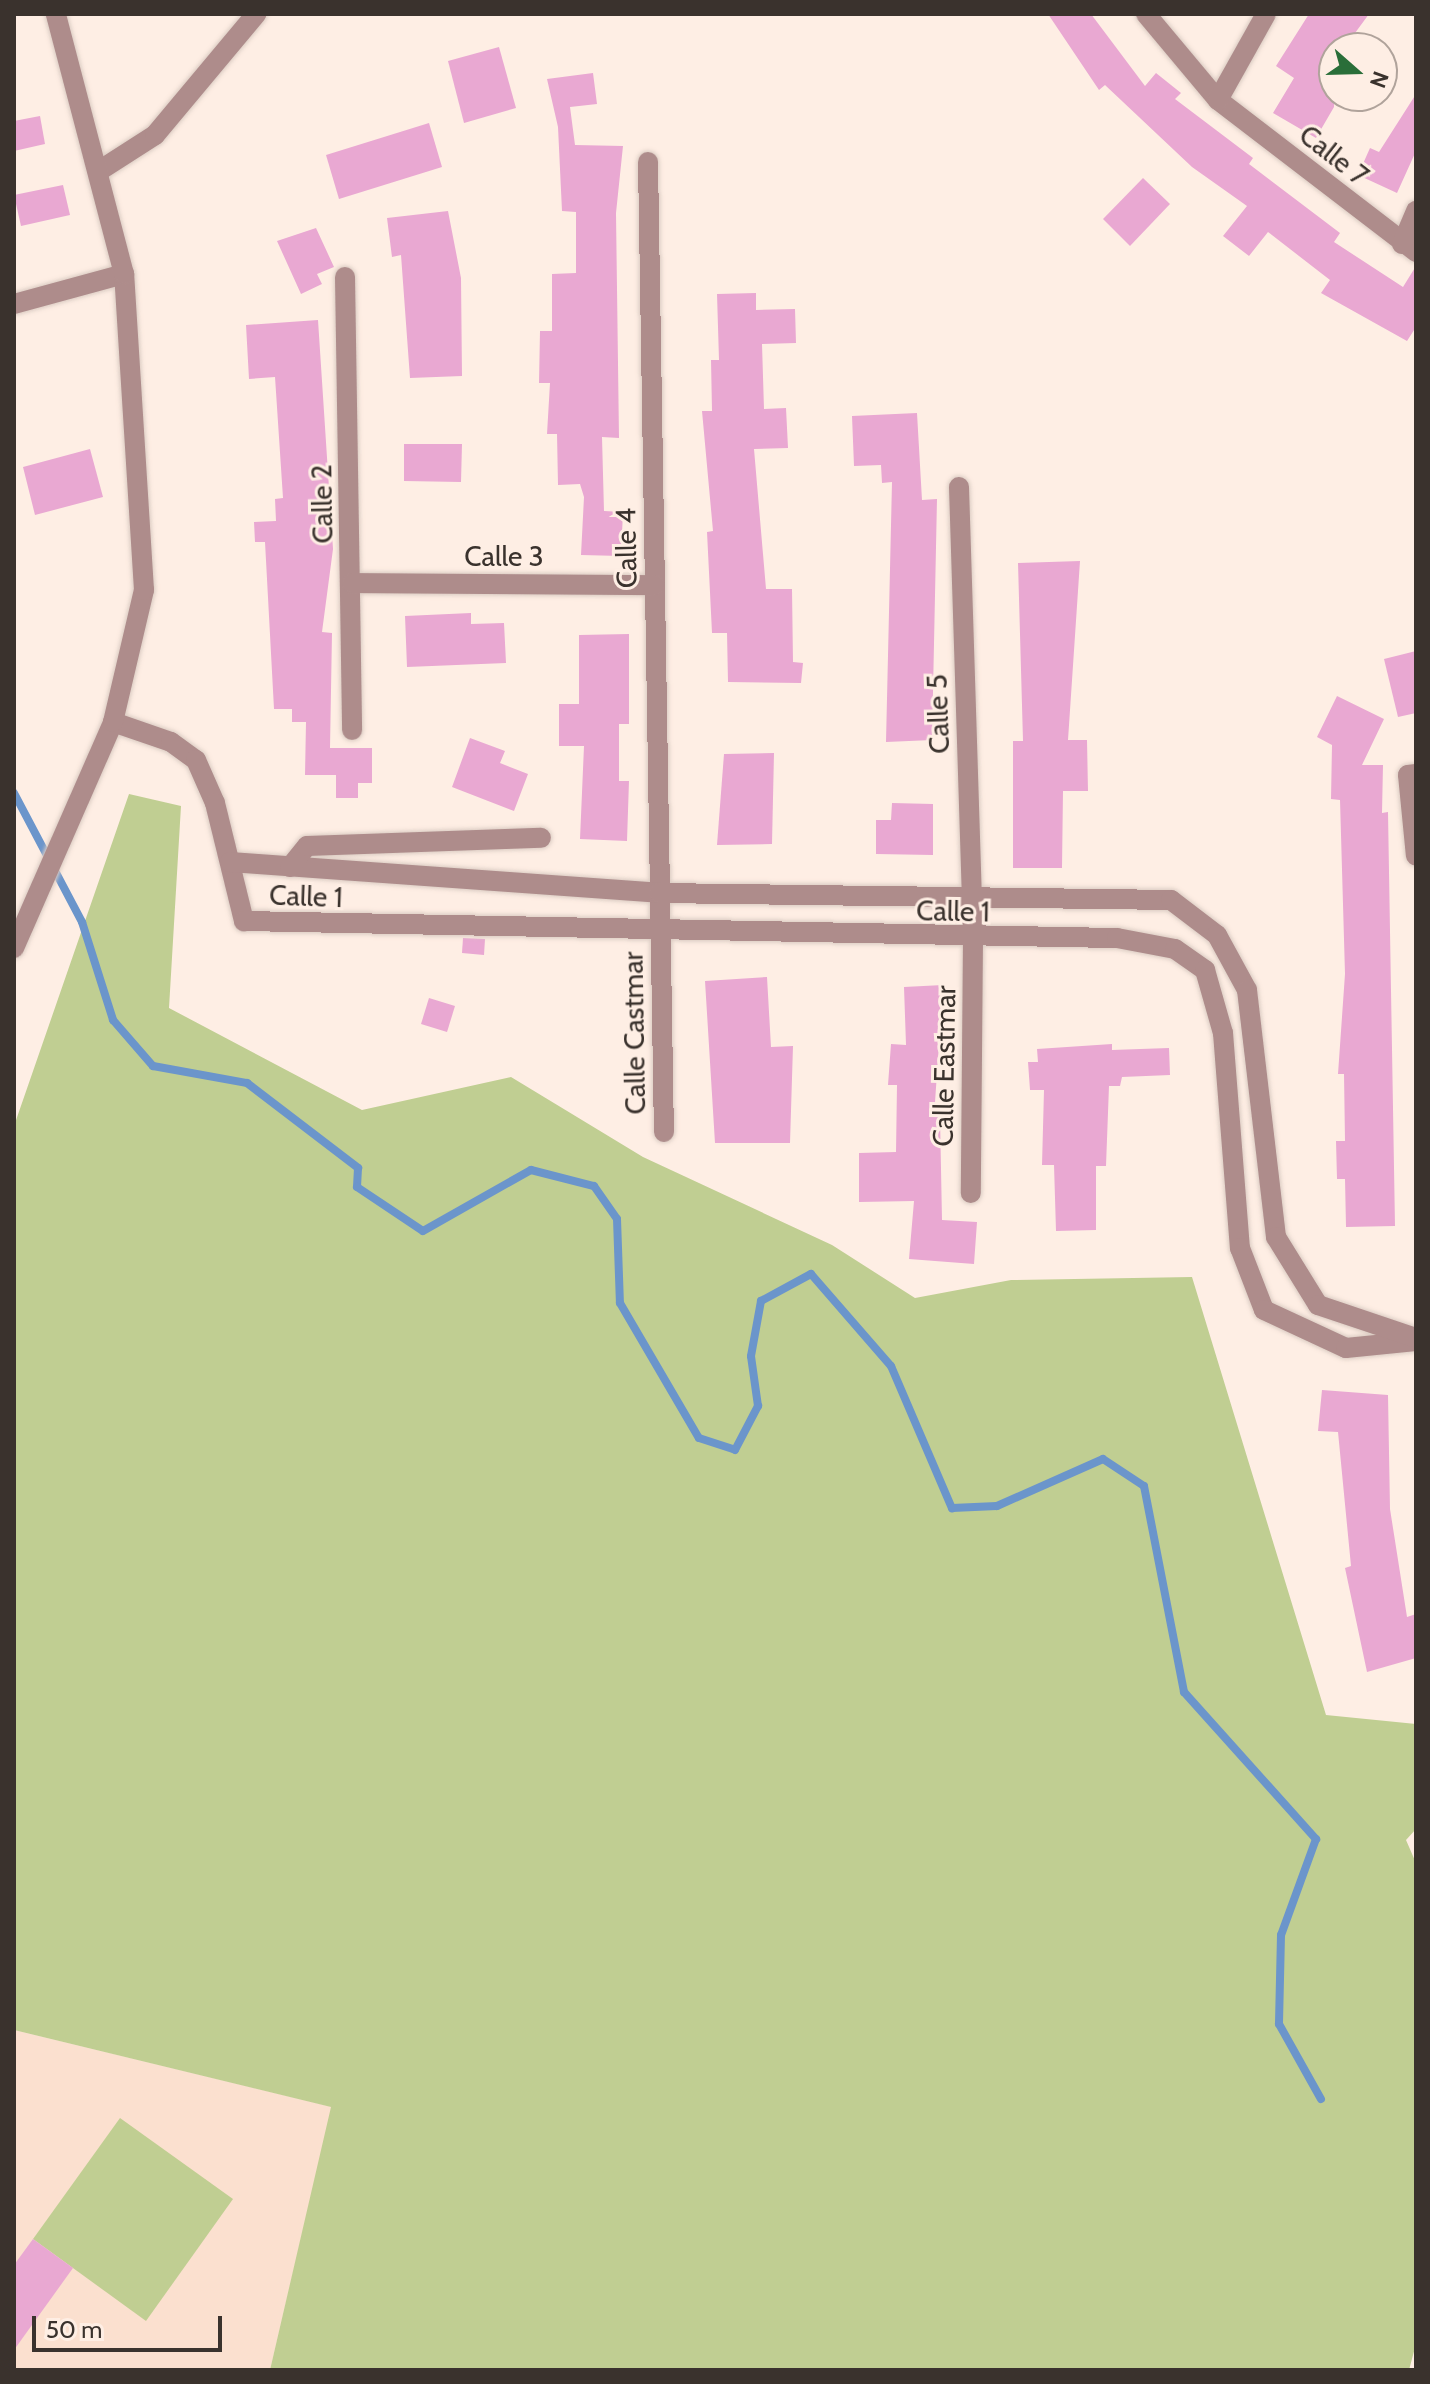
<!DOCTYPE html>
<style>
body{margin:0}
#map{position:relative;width:1430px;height:2384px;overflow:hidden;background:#feeee4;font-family:Cabin,sans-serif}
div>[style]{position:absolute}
.built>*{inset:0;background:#fbe0cf}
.green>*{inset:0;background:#c0ce92}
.stream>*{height:8px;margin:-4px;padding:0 4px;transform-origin:4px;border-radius:4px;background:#6b95cb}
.building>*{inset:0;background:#e9a8d2}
.roads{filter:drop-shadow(0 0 2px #dbccc3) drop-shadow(0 0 2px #dbccc3)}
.minor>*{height:20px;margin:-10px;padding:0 10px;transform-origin:10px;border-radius:10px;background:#ae8c8b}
span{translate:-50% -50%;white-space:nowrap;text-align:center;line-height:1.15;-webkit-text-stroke:6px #feeee4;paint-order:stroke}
.street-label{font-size:28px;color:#3a322d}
.frame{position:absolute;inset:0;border:16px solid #3a322d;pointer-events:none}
.north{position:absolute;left:1318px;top:32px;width:80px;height:80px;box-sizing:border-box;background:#feeee4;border:2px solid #b0a39b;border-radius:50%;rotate:110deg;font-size:22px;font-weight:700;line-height:32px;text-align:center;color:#3a322d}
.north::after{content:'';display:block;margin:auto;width:28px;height:36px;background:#2a6e39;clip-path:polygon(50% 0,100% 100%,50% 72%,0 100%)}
.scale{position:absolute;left:32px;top:2316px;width:190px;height:36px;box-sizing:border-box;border:4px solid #3a322d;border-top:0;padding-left:10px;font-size:24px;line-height:28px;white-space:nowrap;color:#3a322d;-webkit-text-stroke:6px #feeee4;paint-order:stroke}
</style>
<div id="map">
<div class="built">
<i style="clip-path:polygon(14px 2030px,332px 2107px,270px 2370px,14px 2370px)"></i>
</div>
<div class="green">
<i style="clip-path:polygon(129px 794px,181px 806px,169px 1008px,362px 1110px,511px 1077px,643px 1157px,832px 1245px,915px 1298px,1011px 1280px,1192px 1277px,1326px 1715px,1416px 1724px,1416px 1829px,1406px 1840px,1416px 1863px,1416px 2344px,1409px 2370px,270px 2370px,331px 2107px,14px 2030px,14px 1126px)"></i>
<i style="clip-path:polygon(120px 2118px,233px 2199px,146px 2321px,33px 2239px)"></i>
</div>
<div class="stream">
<i style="left:14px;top:793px;width:146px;rotate:62.2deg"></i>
<i style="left:82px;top:922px;width:103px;rotate:72.4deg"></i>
<i style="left:113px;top:1020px;width:61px;rotate:49deg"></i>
<i style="left:153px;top:1066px;width:96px;rotate:10.3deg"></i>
<i style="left:247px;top:1083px;width:140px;rotate:37.4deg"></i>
<i style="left:358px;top:1168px;width:19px;rotate:93deg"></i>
<i style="left:357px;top:1187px;width:79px;rotate:33.7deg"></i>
<i style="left:423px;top:1231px;width:124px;rotate:-29.5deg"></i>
<i style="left:531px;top:1170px;width:65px;rotate:14.3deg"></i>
<i style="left:594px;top:1186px;width:40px;rotate:55.1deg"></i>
<i style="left:617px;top:1219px;width:84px;rotate:88deg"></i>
<i style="left:620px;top:1303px;width:156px;rotate:59.7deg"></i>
<i style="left:699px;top:1438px;width:38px;rotate:18deg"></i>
<i style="left:735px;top:1450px;width:50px;rotate:-62.4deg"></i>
<i style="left:758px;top:1406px;width:50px;rotate:-98deg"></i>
<i style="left:751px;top:1356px;width:56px;rotate:-79.7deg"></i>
<i style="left:761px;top:1301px;width:57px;rotate:-28.4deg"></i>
<i style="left:811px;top:1274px;width:122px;rotate:49deg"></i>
<i style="left:891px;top:1366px;width:155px;rotate:66.8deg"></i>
<i style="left:952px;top:1508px;width:45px;rotate:-2.5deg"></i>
<i style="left:997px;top:1506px;width:116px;rotate:-23.9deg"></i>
<i style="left:1103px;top:1459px;width:49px;rotate:33.4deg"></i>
<i style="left:1144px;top:1486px;width:210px;rotate:79deg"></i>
<i style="left:1184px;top:1692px;width:198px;rotate:48.1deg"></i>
<i style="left:1316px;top:1839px;width:102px;rotate:110deg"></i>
<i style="left:1281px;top:1935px;width:89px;rotate:91.3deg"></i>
<i style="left:1279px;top:2024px;width:86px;rotate:60.8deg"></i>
</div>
<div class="building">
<i style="clip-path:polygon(1048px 14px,1091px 14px,1145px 86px,1156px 73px,1181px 93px,1175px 99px,1253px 158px,1249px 164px,1340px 233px,1334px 242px,1403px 287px,1416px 266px,1416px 327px,1407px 341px,1321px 293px,1330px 280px,1268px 232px,1249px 256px,1223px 236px,1247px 206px,1192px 167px,1105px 85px,1099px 90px)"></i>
<i style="clip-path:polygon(1309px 14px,1369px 14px,1344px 48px,1334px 48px,1334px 107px,1316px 138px,1273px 113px,1294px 78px,1276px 66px)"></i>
<i style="clip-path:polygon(499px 47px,516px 108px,464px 123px,448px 61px)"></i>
<i style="clip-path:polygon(593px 73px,597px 104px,570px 107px,575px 145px,623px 146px,616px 213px,619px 438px,602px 437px,604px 511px,623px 512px,621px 556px,581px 555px,584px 497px,580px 484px,558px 485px,557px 434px,547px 434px,550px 383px,539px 383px,540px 331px,552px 331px,552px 274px,576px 273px,576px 212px,562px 211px,558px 127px,547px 79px)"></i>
<i style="clip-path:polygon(1416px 94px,1416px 151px,1397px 193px,1358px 175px,1370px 148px,1379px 152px)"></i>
<i style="clip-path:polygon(40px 116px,45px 144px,14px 151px,14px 121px)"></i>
<i style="clip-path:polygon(429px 123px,442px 167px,339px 199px,326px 155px)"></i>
<i style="clip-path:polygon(1143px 178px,1170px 204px,1130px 246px,1103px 219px)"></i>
<i style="clip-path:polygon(63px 185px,70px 215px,21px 226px,14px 195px)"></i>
<i style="clip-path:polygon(448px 211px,461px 278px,462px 376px,410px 378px,401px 255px,392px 257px,387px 218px)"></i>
<i style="clip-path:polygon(316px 228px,334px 267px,317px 274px,322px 284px,301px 294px,277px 241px)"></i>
<i style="clip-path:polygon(756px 293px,756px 310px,795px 309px,796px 343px,762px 344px,764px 409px,786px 408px,788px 448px,754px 449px,766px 589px,792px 589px,793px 662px,803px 663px,801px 683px,728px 682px,727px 633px,712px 633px,707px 532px,713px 531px,702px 411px,712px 411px,711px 360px,719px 360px,717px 294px)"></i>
<i style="clip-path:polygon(318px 320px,333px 549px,322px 632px,332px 633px,330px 748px,372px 748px,372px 783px,358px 783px,358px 798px,336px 798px,336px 775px,305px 775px,306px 722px,292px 722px,292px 709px,274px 709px,265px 542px,255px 542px,254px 522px,276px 521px,275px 499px,283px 498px,275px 377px,249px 379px,246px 325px)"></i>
<i style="clip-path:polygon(917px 413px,922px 500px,937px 499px,932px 740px,886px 742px,892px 482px,882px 483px,881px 465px,854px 466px,852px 416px)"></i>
<i style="clip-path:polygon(404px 444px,462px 444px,461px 482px,404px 481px)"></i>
<i style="clip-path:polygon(90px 449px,103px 497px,35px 515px,23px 467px)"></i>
<i style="clip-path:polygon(1080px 561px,1068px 740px,1087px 740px,1088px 791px,1063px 791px,1062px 868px,1013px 868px,1013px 741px,1023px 741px,1018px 563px)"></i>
<i style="clip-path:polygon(471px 613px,471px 624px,504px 623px,506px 663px,407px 667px,405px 616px)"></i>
<i style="clip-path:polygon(629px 634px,629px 724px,619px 724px,619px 781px,629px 781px,627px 841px,580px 839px,584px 746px,559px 746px,559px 704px,579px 704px,579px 635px)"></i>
<i style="clip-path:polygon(1416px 651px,1416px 713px,1398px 717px,1384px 659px)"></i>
<i style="clip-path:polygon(1337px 696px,1384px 719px,1362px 765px,1383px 765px,1382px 813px,1388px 812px,1395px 1226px,1346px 1227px,1345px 1179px,1337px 1179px,1336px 1141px,1345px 1141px,1344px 1074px,1338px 1074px,1345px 974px,1340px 800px,1331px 799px,1332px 745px,1317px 737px)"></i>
<i style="clip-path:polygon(470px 738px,505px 751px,500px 763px,528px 774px,514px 811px,452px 787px)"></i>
<i style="clip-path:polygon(774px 753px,772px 844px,717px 845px,724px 754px)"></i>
<i style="clip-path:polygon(892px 803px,933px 804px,933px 855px,876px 854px,876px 820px,891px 820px)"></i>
<i style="clip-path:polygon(463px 938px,485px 939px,484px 955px,462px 953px)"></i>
<i style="clip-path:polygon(767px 977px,771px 1047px,793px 1046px,790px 1143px,715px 1143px,705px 981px)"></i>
<i style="clip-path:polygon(943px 985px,934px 1117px,940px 1117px,942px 1220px,977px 1222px,974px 1264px,909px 1259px,914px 1201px,859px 1202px,859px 1153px,896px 1152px,897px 1085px,888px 1085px,891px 1044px,906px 1045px,904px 987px)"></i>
<i style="clip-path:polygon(429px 998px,455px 1006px,447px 1032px,421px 1024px)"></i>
<i style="clip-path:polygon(1112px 1044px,1112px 1050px,1169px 1048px,1170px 1075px,1122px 1077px,1120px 1086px,1109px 1086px,1106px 1166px,1096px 1166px,1096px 1230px,1056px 1231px,1054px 1165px,1042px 1165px,1044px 1090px,1030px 1090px,1028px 1062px,1038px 1062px,1037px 1049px)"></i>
<i style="clip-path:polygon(1322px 1390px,1388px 1395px,1390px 1509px,1407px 1617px,1416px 1614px,1416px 1658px,1367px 1672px,1345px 1568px,1351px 1566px,1338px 1432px,1318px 1431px)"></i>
<i style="clip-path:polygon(33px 2239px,73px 2268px,14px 2350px,14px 2265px)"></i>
</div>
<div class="roads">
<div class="minor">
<i style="left:1146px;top:14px;width:112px;rotate:50.1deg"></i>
<i style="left:1218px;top:100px;width:250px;rotate:37.5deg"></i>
<i style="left:1218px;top:100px;width:98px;rotate:-60.8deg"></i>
<i style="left:648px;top:162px;width:970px;rotate:89.06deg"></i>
<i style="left:102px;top:169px;width:63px;rotate:-32.7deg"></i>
<i style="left:155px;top:135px;width:158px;rotate:-50.1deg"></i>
<i style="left:1402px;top:244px;width:36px;rotate:-67deg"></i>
<i style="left:345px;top:277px;width:453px;rotate:89.1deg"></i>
<i style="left:14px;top:304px;width:114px;rotate:-15.3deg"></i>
<i style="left:959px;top:487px;width:452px;rotate:88.2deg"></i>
<i style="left:973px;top:939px;width:254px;rotate:90.5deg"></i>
<i style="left:352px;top:583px;width:303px;rotate:0.4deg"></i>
<i style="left:113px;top:722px;width:61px;rotate:19deg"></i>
<i style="left:171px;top:742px;width:31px;rotate:36deg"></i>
<i style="left:196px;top:760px;width:47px;rotate:66.2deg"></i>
<i style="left:215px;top:803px;width:122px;rotate:76.2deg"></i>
<i style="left:244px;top:921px;width:873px;rotate:1.12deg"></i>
<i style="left:1117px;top:938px;width:59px;rotate:10.7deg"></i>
<i style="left:1175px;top:949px;width:37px;rotate:35deg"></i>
<i style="left:1205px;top:970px;width:66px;rotate:74.1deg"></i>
<i style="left:1223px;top:1033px;width:216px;rotate:85.5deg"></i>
<i style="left:1240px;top:1248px;width:66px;rotate:68.8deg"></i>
<i style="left:1264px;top:1310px;width:90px;rotate:24.9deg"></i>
<i style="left:1346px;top:1348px;width:70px;rotate:-5.7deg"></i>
<i style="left:1416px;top:774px;width:8px;rotate:173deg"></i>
<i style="left:1408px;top:775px;width:81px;rotate:84.4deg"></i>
<i style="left:230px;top:862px;width:430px;rotate:4.1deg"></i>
<i style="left:659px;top:893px;width:512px;rotate:0.78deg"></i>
<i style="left:1171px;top:900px;width:58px;rotate:37.3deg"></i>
<i style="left:1217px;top:935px;width:63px;rotate:61.4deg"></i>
<i style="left:1247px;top:990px;width:249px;rotate:83.3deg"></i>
<i style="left:1276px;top:1237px;width:80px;rotate:58.3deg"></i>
<i style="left:1318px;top:1305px;width:100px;rotate:18.6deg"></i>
<i style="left:290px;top:867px;width:27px;rotate:-51deg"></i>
<i style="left:307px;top:846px;width:234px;rotate:-2deg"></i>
<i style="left:14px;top:948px;width:247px;rotate:-66.3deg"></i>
<i style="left:113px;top:722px;width:136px;rotate:-76.8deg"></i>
<i style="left:144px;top:590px;width:317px;rotate:-93.6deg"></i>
<i style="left:124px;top:274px;width:269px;rotate:-104.7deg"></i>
</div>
</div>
<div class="street-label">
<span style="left:1334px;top:155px;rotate:38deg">Calle 7</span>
<span style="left:322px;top:504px;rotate:-91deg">Calle 2</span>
<span style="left:626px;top:548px;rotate:-91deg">Calle 4</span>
<span style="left:504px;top:556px">Calle 3</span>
<span style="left:938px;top:714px;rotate:-92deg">Calle 5</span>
<span style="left:306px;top:896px;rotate:2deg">Calle 1</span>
<span style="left:953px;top:911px;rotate:1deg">Calle 1</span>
<span style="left:634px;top:1033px;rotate:-91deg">Calle Castmar</span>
<span style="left:944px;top:1066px;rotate:-89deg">Calle Eastmar</span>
</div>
<div class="frame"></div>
<div class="north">N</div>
<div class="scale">50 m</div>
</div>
